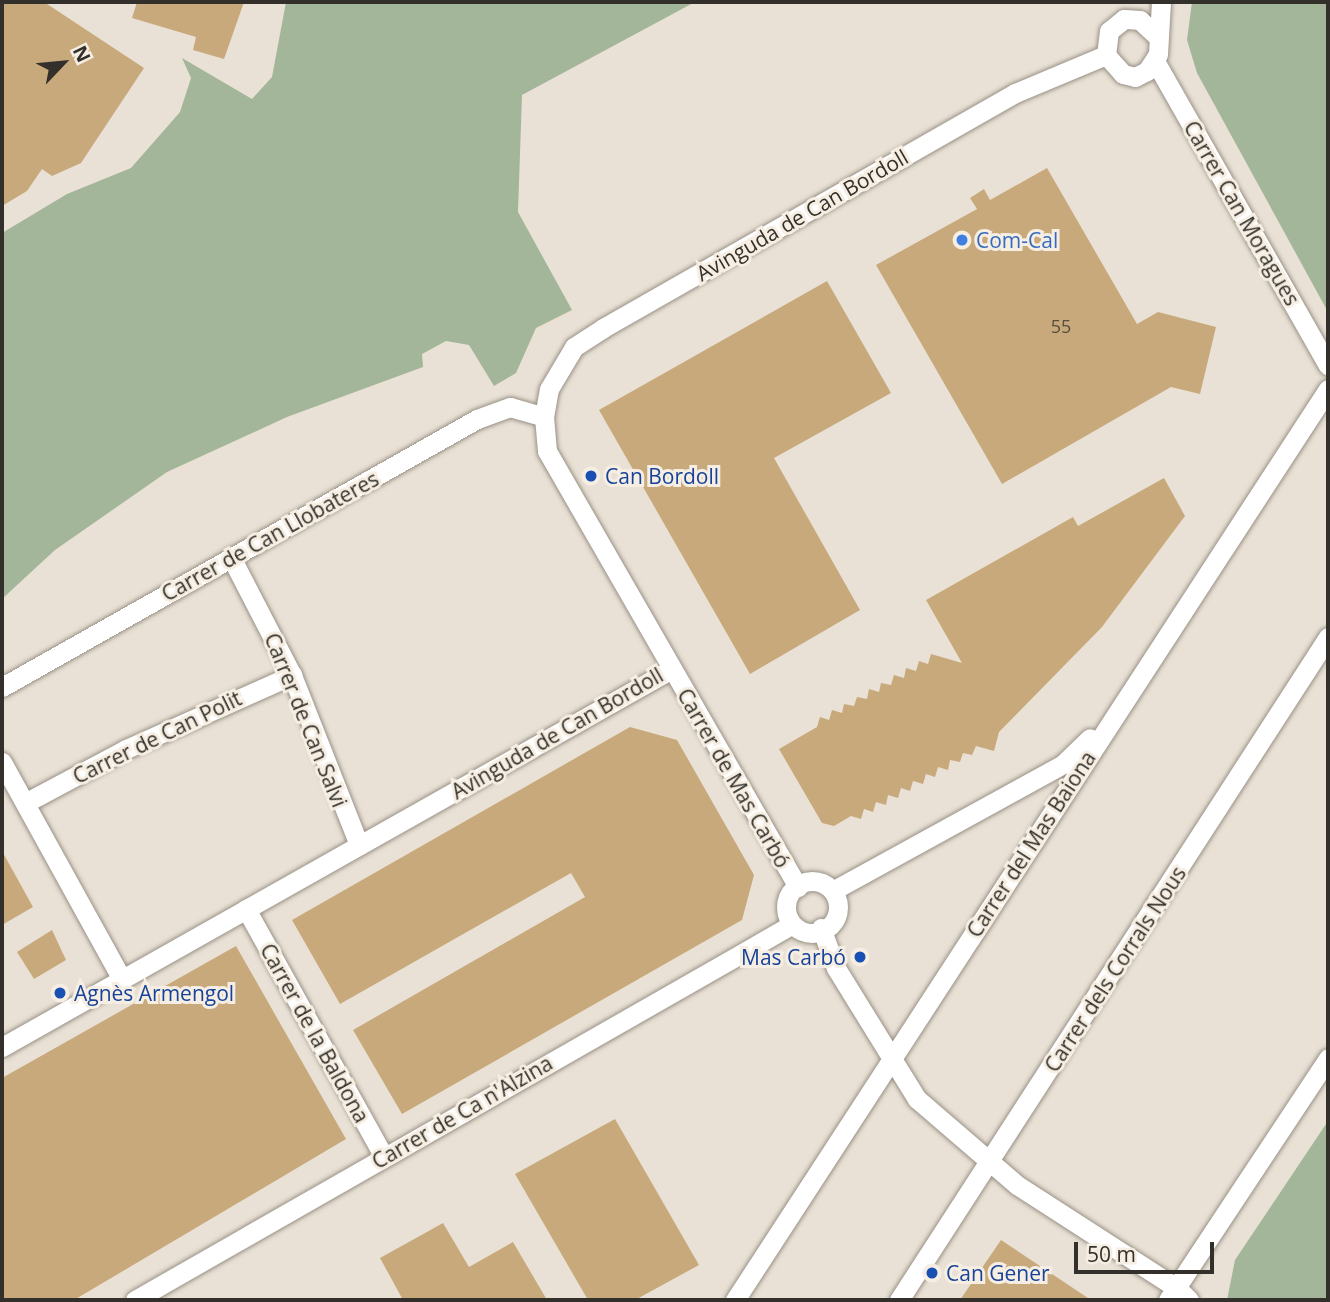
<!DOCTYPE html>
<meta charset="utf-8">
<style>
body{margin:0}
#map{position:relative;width:1330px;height:1302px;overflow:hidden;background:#e9e1d5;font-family:"Open Sans",sans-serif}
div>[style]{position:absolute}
.green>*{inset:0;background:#a4b699}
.building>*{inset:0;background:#c8a97c}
.roads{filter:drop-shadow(0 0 2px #999186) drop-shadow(0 0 2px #999186)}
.minor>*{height:19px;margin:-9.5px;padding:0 9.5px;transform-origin:9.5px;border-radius:9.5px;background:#fff}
.minor>.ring{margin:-9.5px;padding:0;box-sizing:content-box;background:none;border:19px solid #fff;border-radius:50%}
.dots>*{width:19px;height:19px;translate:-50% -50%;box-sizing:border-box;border:4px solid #f6eee2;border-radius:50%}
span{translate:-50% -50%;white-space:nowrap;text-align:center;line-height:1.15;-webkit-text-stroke:6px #f6eee2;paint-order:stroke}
.number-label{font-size:18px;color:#584e3f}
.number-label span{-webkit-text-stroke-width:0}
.street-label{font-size:21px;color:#33302b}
.shop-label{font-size:21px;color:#366cbe}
.left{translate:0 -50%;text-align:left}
.transit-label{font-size:21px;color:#164399}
.right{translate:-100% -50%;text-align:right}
.frame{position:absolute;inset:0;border:4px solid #33302b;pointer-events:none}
.north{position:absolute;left:28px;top:28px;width:70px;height:70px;-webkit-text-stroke:5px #f6eee2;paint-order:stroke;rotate:64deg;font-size:19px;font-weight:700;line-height:28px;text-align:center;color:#33302b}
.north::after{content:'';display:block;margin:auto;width:24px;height:32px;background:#33302b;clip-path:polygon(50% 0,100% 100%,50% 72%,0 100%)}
.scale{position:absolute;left:1074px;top:1242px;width:140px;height:32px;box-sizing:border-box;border:4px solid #33302b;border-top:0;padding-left:9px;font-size:21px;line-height:24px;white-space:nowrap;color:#33302b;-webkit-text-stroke:5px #f6eee2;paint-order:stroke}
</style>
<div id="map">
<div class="green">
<i style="clip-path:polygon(286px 2px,695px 2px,522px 95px,518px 212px,572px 310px,536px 328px,516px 373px,494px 386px,469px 345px,446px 341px,422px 354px,423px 367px,287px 417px,167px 472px,55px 550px,2px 599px,2px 233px,67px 194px,131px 168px,180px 112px,191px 78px,182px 58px,252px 99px,272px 77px)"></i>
<i style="clip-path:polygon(1192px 2px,1328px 2px,1328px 312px,1197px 73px,1187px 40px)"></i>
<i style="clip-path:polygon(1328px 1121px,1328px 1300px,1227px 1300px,1235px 1260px)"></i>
</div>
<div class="building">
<i style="clip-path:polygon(2px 2px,44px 2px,144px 68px,81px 163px,52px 176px,42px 169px,27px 191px,2px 206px)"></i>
<i style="clip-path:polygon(137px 2px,244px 2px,224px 59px,193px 50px,196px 37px,132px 18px)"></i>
<i style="clip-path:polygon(1047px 168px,1137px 324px,1158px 312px,1216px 327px,1200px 394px,1171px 387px,1002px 484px,876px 265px,977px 209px,970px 198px,984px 189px,990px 200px)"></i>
<i style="clip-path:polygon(827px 281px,891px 393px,774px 458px,860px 610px,750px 674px,599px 410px)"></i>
<i style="clip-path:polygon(1164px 478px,1185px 516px,1102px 627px,999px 732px,994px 751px,976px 746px,972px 755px,963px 753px,960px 762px,950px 760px,948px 770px,938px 767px,935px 777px,926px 774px,923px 784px,913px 781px,910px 791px,901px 788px,898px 798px,888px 795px,886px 805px,876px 802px,873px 812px,864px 809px,861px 819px,851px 816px,834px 826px,822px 823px,779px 749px,817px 727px,820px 717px,829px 720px,832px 710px,842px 713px,844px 704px,854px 706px,857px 697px,867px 699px,869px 689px,879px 692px,881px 683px,891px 685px,894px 675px,904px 678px,906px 668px,916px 671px,919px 661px,928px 664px,931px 654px,962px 663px,926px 600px,1073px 517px,1078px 526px)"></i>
<i style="clip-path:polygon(630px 727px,677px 740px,754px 875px,742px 920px,402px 1114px,353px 1030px,585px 897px,571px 873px,340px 1004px,292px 920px)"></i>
<i style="clip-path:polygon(2px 851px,33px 907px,2px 925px)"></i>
<i style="clip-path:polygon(52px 930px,66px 960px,34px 979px,17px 952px)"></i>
<i style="clip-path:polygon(236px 946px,346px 1139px,74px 1300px,2px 1300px,2px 1078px)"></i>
<i style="clip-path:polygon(615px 1119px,699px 1265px,635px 1300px,588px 1300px,515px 1174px)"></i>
<i style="clip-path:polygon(443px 1223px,469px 1267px,513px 1242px,547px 1300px,403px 1300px,380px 1258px)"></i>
<i style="clip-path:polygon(1001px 1240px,1091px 1300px,960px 1300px)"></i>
</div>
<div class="roads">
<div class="minor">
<i style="left:1158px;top:37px;width:25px;rotate:-137deg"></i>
<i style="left:1140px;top:20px;width:16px;rotate:-176deg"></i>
<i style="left:1124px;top:19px;width:19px;rotate:141deg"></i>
<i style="left:1109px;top:31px;width:24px;rotate:97deg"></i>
<i style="left:1106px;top:55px;width:25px;rotate:48deg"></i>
<i style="left:1123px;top:74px;width:12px;rotate:14deg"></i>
<i style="left:1135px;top:77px;width:13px;rotate:-27deg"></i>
<i style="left:1147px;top:71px;width:20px;rotate:-57deg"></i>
<i style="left:1158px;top:54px;width:52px;rotate:-86.7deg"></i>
<i style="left:1155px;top:61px;width:350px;rotate:60.4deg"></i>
<i style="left:231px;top:557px;width:133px;rotate:62.7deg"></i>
<i style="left:292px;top:675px;width:183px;rotate:68.5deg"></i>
<i style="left:2px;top:687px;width:545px;rotate:-29.43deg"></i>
<i style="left:477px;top:419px;width:35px;rotate:-20deg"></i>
<i style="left:510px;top:407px;width:35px;rotate:16deg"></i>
<i style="left:2px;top:762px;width:248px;rotate:61.1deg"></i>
<i style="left:25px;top:803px;width:115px;rotate:-28.1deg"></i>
<i style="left:126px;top:749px;width:182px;rotate:-24deg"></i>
<i class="ring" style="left:786px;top:881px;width:33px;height:33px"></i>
<i style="left:798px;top:887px;width:503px;rotate:-119.93deg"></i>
<i style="left:547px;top:451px;width:34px;rotate:-95deg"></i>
<i style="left:544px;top:417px;width:28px;rotate:-80deg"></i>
<i style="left:549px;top:389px;width:49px;rotate:-59.2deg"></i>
<i style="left:574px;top:347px;width:35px;rotate:-33deg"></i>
<i style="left:603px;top:328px;width:474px;rotate:-29.7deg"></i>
<i style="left:1015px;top:93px;width:99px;rotate:-22.7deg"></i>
<i style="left:834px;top:890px;width:261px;rotate:-28.8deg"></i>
<i style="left:1063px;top:764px;width:37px;rotate:-44deg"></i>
<i style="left:246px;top:909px;width:284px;rotate:60.9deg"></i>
<i style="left:821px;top:928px;width:43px;rotate:69.4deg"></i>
<i style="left:836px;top:968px;width:154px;rotate:58.3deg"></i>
<i style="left:917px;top:1099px;width:132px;rotate:40.7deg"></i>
<i style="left:1017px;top:1185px;width:190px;rotate:32.8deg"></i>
<i style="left:1177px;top:1288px;width:17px;rotate:45deg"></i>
<i style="left:2px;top:1047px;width:767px;rotate:-29.44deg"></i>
<i style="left:135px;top:1300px;width:756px;rotate:-29.75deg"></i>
<i style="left:735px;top:1300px;width:1087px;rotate:-56.94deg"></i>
<i style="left:899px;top:1300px;width:790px;rotate:-57.09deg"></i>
<i style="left:1168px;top:1300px;width:290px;rotate:-56.5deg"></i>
</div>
</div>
<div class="dots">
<i style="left:962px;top:240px;background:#3f7fe0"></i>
<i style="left:591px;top:476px;background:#1a4fb4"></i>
<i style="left:860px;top:957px;background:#1a4fb4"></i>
<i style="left:60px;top:993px;background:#1a4fb4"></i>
<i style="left:932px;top:1273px;background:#1a4fb4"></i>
</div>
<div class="number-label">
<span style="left:1061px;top:326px">55</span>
</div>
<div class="street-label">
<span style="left:1242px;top:213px;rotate:60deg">Carrer Can Moragues</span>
<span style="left:802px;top:215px;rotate:-30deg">Avinguda de Can Bordoll</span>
<span style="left:270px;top:536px;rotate:-29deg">Carrer de Can Llobateres</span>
<span style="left:306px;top:720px;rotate:68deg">Carrer de Can Salvi</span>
<span style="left:557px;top:733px;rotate:-30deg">Avinguda de Can Bordoll</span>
<span style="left:157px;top:737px;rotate:-26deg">Carrer de Can Polit</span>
<span style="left:734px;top:778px;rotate:60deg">Carrer de Mas Carbó</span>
<span style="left:1031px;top:844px;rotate:-57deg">Carrer del Mas Baiona</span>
<span style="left:1115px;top:969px;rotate:-57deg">Carrer dels Corrals Nous</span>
<span style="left:315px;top:1033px;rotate:61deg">Carrer de la Baldona</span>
<span style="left:462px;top:1112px;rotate:-30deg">Carrer de Ca n'Alzina</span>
</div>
<div class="shop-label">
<span class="left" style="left:976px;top:240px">Com-Cal</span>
</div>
<div class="transit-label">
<span class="left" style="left:605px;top:476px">Can Bordoll</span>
<span class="right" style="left:846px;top:957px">Mas Carbó</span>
<span class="left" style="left:74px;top:993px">Agnès Armengol</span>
<span class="left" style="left:946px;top:1273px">Can Gener</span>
</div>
<div class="frame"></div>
<div class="north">N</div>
<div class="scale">50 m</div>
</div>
